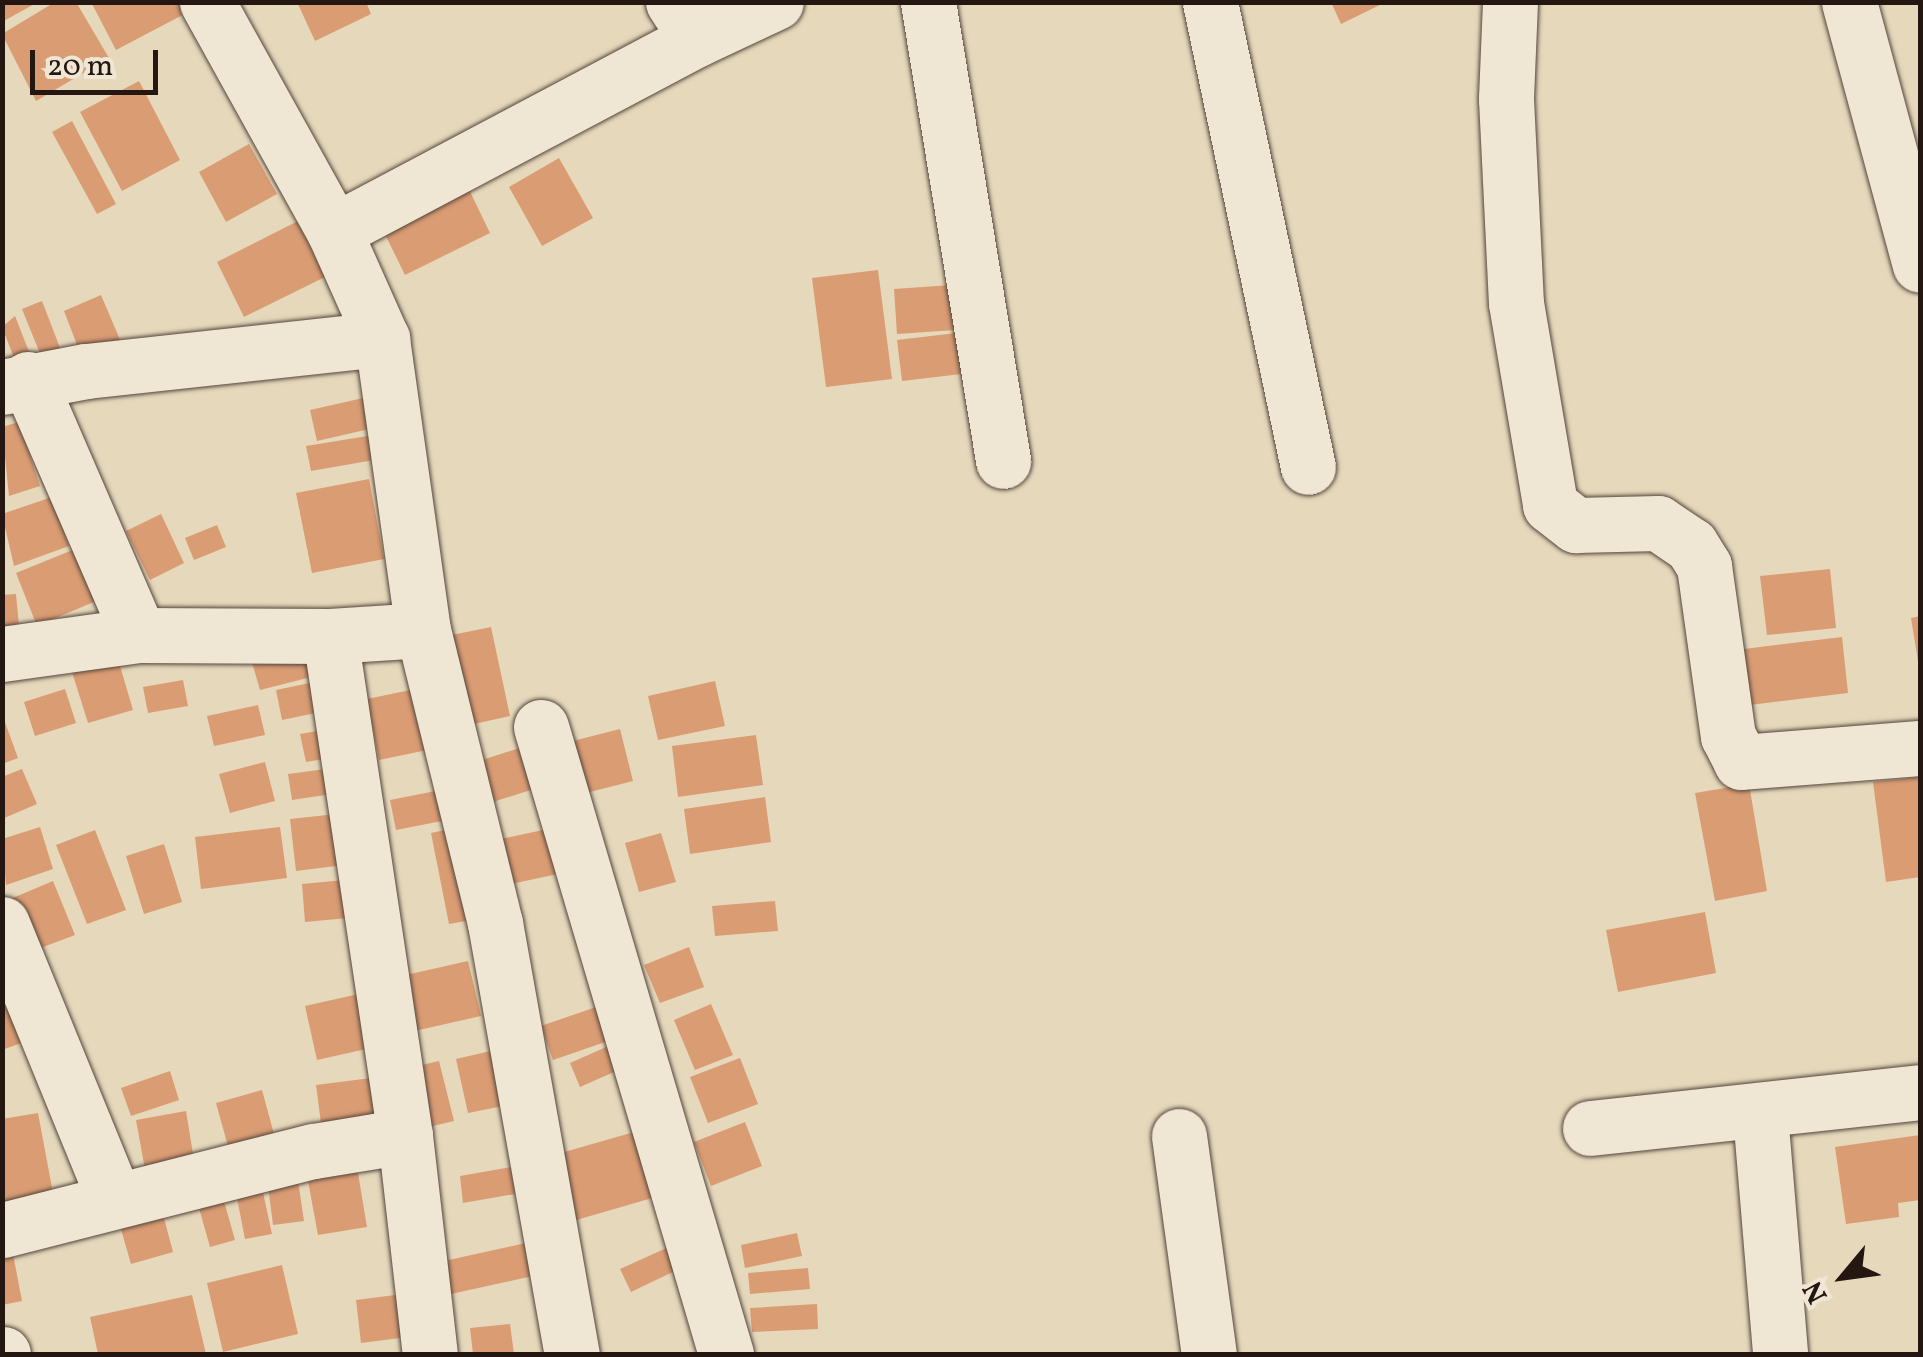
<!DOCTYPE html>
<style>
body{margin:0}
#map{position:relative;width:1923px;height:1357px;overflow:hidden;background:#e6d8bb;font-family:Vollkorn,serif}
div>[style]{position:absolute}
.building>*{inset:0;background:#da9c73}
.roads{filter:drop-shadow(0 0 2px #54463c) drop-shadow(0 0 2px #54463c)}
.minor>*{height:55px;margin:-27.5px;padding:0 27.5px;transform-origin:27.5px;border-radius:27.5px;background:#efe6d3}
span{translate:-50% -50%;white-space:nowrap;text-align:center;line-height:1.15;-webkit-text-stroke:8px #efe6d3;paint-order:stroke}
.frame{position:absolute;inset:0;border:5px solid #241611;pointer-events:none}
.north{position:absolute;left:1793px;top:1227px;width:100px;height:100px;-webkit-text-stroke:8px #efe6d3;paint-order:stroke;rotate:241deg;font-size:28px;font-weight:700;line-height:40px;text-align:center;color:#241611}
.north::after{content:'';display:block;margin:auto;width:35px;height:45px;background:#241611;clip-path:polygon(50% 0,100% 100%,50% 72%,0 100%)}
.scale{position:absolute;left:30px;top:50px;width:128px;height:45px;box-sizing:border-box;border:5px solid #241611;border-top:0;padding-left:12px;font-size:30px;line-height:35px;white-space:nowrap;color:#241611;-webkit-text-stroke:8px #efe6d3;paint-order:stroke}
</style>
<div id="map">
<div class="building">
<i style="clip-path:polygon(2px 2px,38px 2px,2px 22px)"></i>
<i style="clip-path:polygon(55px 2px,76px 2px,109px 58px,36px 101px,2px 34px)"></i>
<i style="clip-path:polygon(91px 2px,188px 2px,192px 10px,116px 50px)"></i>
<i style="clip-path:polygon(297px 2px,366px 2px,371px 14px,315px 41px)"></i>
<i style="clip-path:polygon(1331px 2px,1386px 2px,1341px 24px)"></i>
<i style="clip-path:polygon(139px 81px,180px 160px,122px 191px,80px 112px)"></i>
<i style="clip-path:polygon(72px 121px,116px 204px,97px 214px,52px 132px)"></i>
<i style="clip-path:polygon(249px 144px,277px 194px,226px 222px,199px 172px)"></i>
<i style="clip-path:polygon(559px 158px,593px 218px,542px 246px,509px 187px)"></i>
<i style="clip-path:polygon(464px 179px,490px 233px,405px 275px,379px 222px)"></i>
<i style="clip-path:polygon(298px 221px,325px 277px,244px 317px,217px 262px)"></i>
<i style="clip-path:polygon(878px 270px,892px 379px,826px 387px,812px 278px)"></i>
<i style="clip-path:polygon(966px 284px,970px 329px,897px 334px,894px 289px)"></i>
<i style="clip-path:polygon(101px 295px,121px 342px,82px 358px,64px 311px)"></i>
<i style="clip-path:polygon(42px 301px,62px 353px,43px 361px,22px 309px)"></i>
<i style="clip-path:polygon(15px 316px,35px 367px,20px 373px,2px 327px)"></i>
<i style="clip-path:polygon(973px 331px,978px 372px,902px 381px,897px 340px)"></i>
<i style="clip-path:polygon(372px 396px,378px 427px,317px 441px,310px 410px)"></i>
<i style="clip-path:polygon(19px 422px,40px 486px,9px 496px,2px 427px)"></i>
<i style="clip-path:polygon(386px 433px,391px 457px,311px 471px,306px 446px)"></i>
<i style="clip-path:polygon(369px 479px,384px 559px,312px 573px,296px 493px)"></i>
<i style="clip-path:polygon(52px 497px,69px 546px,14px 566px,2px 514px)"></i>
<i style="clip-path:polygon(161px 514px,184px 563px,150px 580px,126px 531px)"></i>
<i style="clip-path:polygon(217px 525px,226px 547px,194px 560px,185px 538px)"></i>
<i style="clip-path:polygon(75px 549px,96px 601px,37px 626px,16px 573px)"></i>
<i style="clip-path:polygon(1830px 569px,1836px 628px,1767px 635px,1760px 576px)"></i>
<i style="clip-path:polygon(16px 594px,20px 637px,2px 638px,2px 595px)"></i>
<i style="clip-path:polygon(1920px 616px,1920px 661px,1918px 661px,1911px 618px)"></i>
<i style="clip-path:polygon(491px 627px,510px 716px,465px 726px,447px 636px)"></i>
<i style="clip-path:polygon(318px 634px,327px 673px,260px 690px,249px 652px)"></i>
<i style="clip-path:polygon(1842px 637px,1848px 693px,1750px 705px,1744px 649px)"></i>
<i style="clip-path:polygon(118px 659px,133px 710px,88px 723px,72px 672px)"></i>
<i style="clip-path:polygon(329px 679px,335px 709px,282px 720px,276px 690px)"></i>
<i style="clip-path:polygon(183px 680px,188px 706px,148px 713px,143px 687px)"></i>
<i style="clip-path:polygon(715px 681px,725px 726px,658px 740px,648px 696px)"></i>
<i style="clip-path:polygon(420px 688px,432px 749px,379px 760px,367px 699px)"></i>
<i style="clip-path:polygon(65px 689px,76px 723px,35px 736px,24px 702px)"></i>
<i style="clip-path:polygon(258px 705px,265px 735px,214px 746px,207px 716px)"></i>
<i style="clip-path:polygon(2px 714px,18px 758px,2px 764px)"></i>
<i style="clip-path:polygon(335px 728px,341px 756px,306px 762px,300px 734px)"></i>
<i style="clip-path:polygon(620px 729px,633px 781px,574px 796px,561px 744px)"></i>
<i style="clip-path:polygon(756px 735px,763px 785px,678px 797px,672px 746px)"></i>
<i style="clip-path:polygon(526px 746px,540px 787px,493px 802px,479px 761px)"></i>
<i style="clip-path:polygon(265px 762px,275px 801px,230px 813px,219px 774px)"></i>
<i style="clip-path:polygon(341px 767px,345px 792px,292px 800px,288px 774px)"></i>
<i style="clip-path:polygon(22px 769px,37px 804px,2px 819px,2px 777px)"></i>
<i style="clip-path:polygon(1920px 777px,1920px 877px,1886px 882px,1873px 782px)"></i>
<i style="clip-path:polygon(1749px 784px,1767px 891px,1715px 901px,1695px 793px)"></i>
<i style="clip-path:polygon(446px 789px,452px 819px,396px 830px,390px 800px)"></i>
<i style="clip-path:polygon(765px 797px,771px 842px,690px 854px,684px 809px)"></i>
<i style="clip-path:polygon(346px 813px,352px 864px,296px 871px,290px 819px)"></i>
<i style="clip-path:polygon(40px 827px,53px 869px,6px 885px,2px 839px)"></i>
<i style="clip-path:polygon(280px 827px,287px 878px,201px 889px,195px 837px)"></i>
<i style="clip-path:polygon(459px 827px,477px 919px,449px 924px,431px 833px)"></i>
<i style="clip-path:polygon(557px 827px,567px 872px,511px 884px,501px 839px)"></i>
<i style="clip-path:polygon(95px 830px,126px 910px,87px 924px,56px 845px)"></i>
<i style="clip-path:polygon(661px 833px,676px 882px,639px 892px,625px 843px)"></i>
<i style="clip-path:polygon(164px 844px,182px 902px,144px 914px,126px 856px)"></i>
<i style="clip-path:polygon(355px 879px,359px 917px,305px 922px,302px 884px)"></i>
<i style="clip-path:polygon(53px 881px,75px 935px,30px 952px,8px 900px)"></i>
<i style="clip-path:polygon(775px 901px,778px 931px,715px 936px,712px 906px)"></i>
<i style="clip-path:polygon(1705px 912px,1716px 973px,1618px 992px,1606px 930px)"></i>
<i style="clip-path:polygon(689px 947px,704px 987px,660px 1003px,644px 965px)"></i>
<i style="clip-path:polygon(468px 961px,481px 1016px,410px 1032px,397px 977px)"></i>
<i style="clip-path:polygon(363px 993px,375px 1047px,317px 1060px,305px 1006px)"></i>
<i style="clip-path:polygon(10px 1004px,24px 1042px,2px 1050px,2px 1007px)"></i>
<i style="clip-path:polygon(711px 1004px,733px 1055px,695px 1070px,674px 1020px)"></i>
<i style="clip-path:polygon(599px 1006px,611px 1040px,553px 1060px,541px 1026px)"></i>
<i style="clip-path:polygon(613px 1044px,623px 1068px,580px 1087px,570px 1063px)"></i>
<i style="clip-path:polygon(495px 1050px,508px 1105px,468px 1113px,456px 1059px)"></i>
<i style="clip-path:polygon(740px 1058px,758px 1104px,708px 1123px,690px 1077px)"></i>
<i style="clip-path:polygon(439px 1061px,454px 1121px,420px 1129px,405px 1069px)"></i>
<i style="clip-path:polygon(170px 1071px,179px 1100px,131px 1116px,121px 1088px)"></i>
<i style="clip-path:polygon(379px 1077px,385px 1123px,322px 1131px,316px 1085px)"></i>
<i style="clip-path:polygon(262px 1090px,277px 1145px,231px 1157px,216px 1103px)"></i>
<i style="clip-path:polygon(186px 1111px,195px 1166px,146px 1175px,136px 1120px)"></i>
<i style="clip-path:polygon(38px 1113px,53px 1193px,2px 1202px,2px 1119px)"></i>
<i style="clip-path:polygon(745px 1122px,762px 1166px,711px 1186px,694px 1142px)"></i>
<i style="clip-path:polygon(641px 1130px,659px 1196px,573px 1221px,554px 1155px)"></i>
<i style="clip-path:polygon(1920px 1135px,1920px 1200px,1898px 1203px,1899px 1217px,1846px 1224px,1835px 1147px)"></i>
<i style="clip-path:polygon(356px 1161px,367px 1227px,318px 1235px,306px 1170px)"></i>
<i style="clip-path:polygon(511px 1167px,515px 1194px,463px 1203px,460px 1176px)"></i>
<i style="clip-path:polygon(297px 1174px,304px 1221px,273px 1225px,267px 1178px)"></i>
<i style="clip-path:polygon(261px 1183px,272px 1234px,245px 1239px,235px 1188px)"></i>
<i style="clip-path:polygon(222px 1194px,235px 1240px,210px 1247px,197px 1201px)"></i>
<i style="clip-path:polygon(161px 1207px,173px 1252px,131px 1264px,118px 1219px)"></i>
<i style="clip-path:polygon(797px 1233px,802px 1256px,745px 1268px,741px 1245px)"></i>
<i style="clip-path:polygon(535px 1241px,542px 1274px,451px 1294px,444px 1261px)"></i>
<i style="clip-path:polygon(671px 1246px,681px 1268px,631px 1292px,620px 1269px)"></i>
<i style="clip-path:polygon(13px 1254px,22px 1301px,2px 1305px,2px 1257px)"></i>
<i style="clip-path:polygon(282px 1265px,298px 1334px,223px 1352px,207px 1283px)"></i>
<i style="clip-path:polygon(808px 1268px,810px 1289px,750px 1294px,748px 1273px)"></i>
<i style="clip-path:polygon(403px 1294px,408px 1337px,361px 1343px,356px 1300px)"></i>
<i style="clip-path:polygon(192px 1295px,206px 1354px,98px 1354px,90px 1317px)"></i>
<i style="clip-path:polygon(817px 1304px,818px 1329px,752px 1332px,750px 1308px)"></i>
<i style="clip-path:polygon(510px 1324px,514px 1354px,473px 1354px,470px 1328px)"></i>
</div>
<div class="roads">
<div class="minor">
<i style="left:207px;top:2px;width:262px;rotate:61deg"></i>
<i style="left:334px;top:231px;width:118px;rotate:66deg"></i>
<i style="left:382px;top:339px;width:294px;rotate:82deg"></i>
<i style="left:423px;top:630px;width:302px;rotate:76.2deg"></i>
<i style="left:495px;top:923px;width:438px;rotate:79.9deg"></i>
<i style="left:928px;top:2px;width:465px;rotate:80.7deg"></i>
<i style="left:1210px;top:2px;width:475px;rotate:78.1deg"></i>
<i style="left:1510px;top:2px;width:97px;rotate:92.4deg"></i>
<i style="left:1506px;top:99px;width:204px;rotate:87.2deg"></i>
<i style="left:1516px;top:303px;width:205px;rotate:80.4deg"></i>
<i style="left:1550px;top:505px;width:33px;rotate:38deg"></i>
<i style="left:1576px;top:525px;width:82px;rotate:-1.4deg"></i>
<i style="left:1658px;top:523px;width:40px;rotate:34deg"></i>
<i style="left:1691px;top:545px;width:25px;rotate:58deg"></i>
<i style="left:1704px;top:566px;width:172px;rotate:82deg"></i>
<i style="left:1728px;top:736px;width:29px;rotate:63deg"></i>
<i style="left:1741px;top:762px;width:180px;rotate:-4.5deg"></i>
<i style="left:1849px;top:2px;width:272px;rotate:74.9deg"></i>
<i style="left:697px;top:39px;width:87px;rotate:-25.1deg"></i>
<i style="left:334px;top:231px;width:411px;rotate:-27.9deg"></i>
<i style="left:697px;top:39px;width:44px;rotate:-123deg"></i>
<i style="left:28px;top:379px;width:279px;rotate:66.6deg"></i>
<i style="left:2px;top:387px;width:86px;rotate:-10.8deg"></i>
<i style="left:86px;top:371px;width:298px;rotate:-6.2deg"></i>
<i style="left:330px;top:636px;width:93px;rotate:-3.7deg"></i>
<i style="left:2px;top:654px;width:138px;rotate:-7.9deg"></i>
<i style="left:139px;top:635px;width:191px;rotate:0.3deg"></i>
<i style="left:330px;top:636px;width:506px;rotate:81.47deg"></i>
<i style="left:405px;top:1136px;width:93px;rotate:170.7deg"></i>
<i style="left:313px;top:1151px;width:321px;rotate:165.7deg"></i>
<i style="left:541px;top:727px;width:654px;rotate:73.56deg"></i>
<i style="left:2px;top:924px;width:297px;rotate:67.8deg"></i>
<i style="left:1760px;top:1114px;width:241px;rotate:85.2deg"></i>
<i style="left:1590px;top:1128px;width:332px;rotate:-6.2deg"></i>
<i style="left:405px;top:1136px;width:219px;rotate:83.5deg"></i>
<i style="left:1179px;top:1136px;width:220px;rotate:82.2deg"></i>
<i style="left:2px;top:1354px;width:1px"></i>
</div>
</div>
<div class="frame"></div>
<div class="north">N</div>
<div class="scale">20 m</div>
</div>
